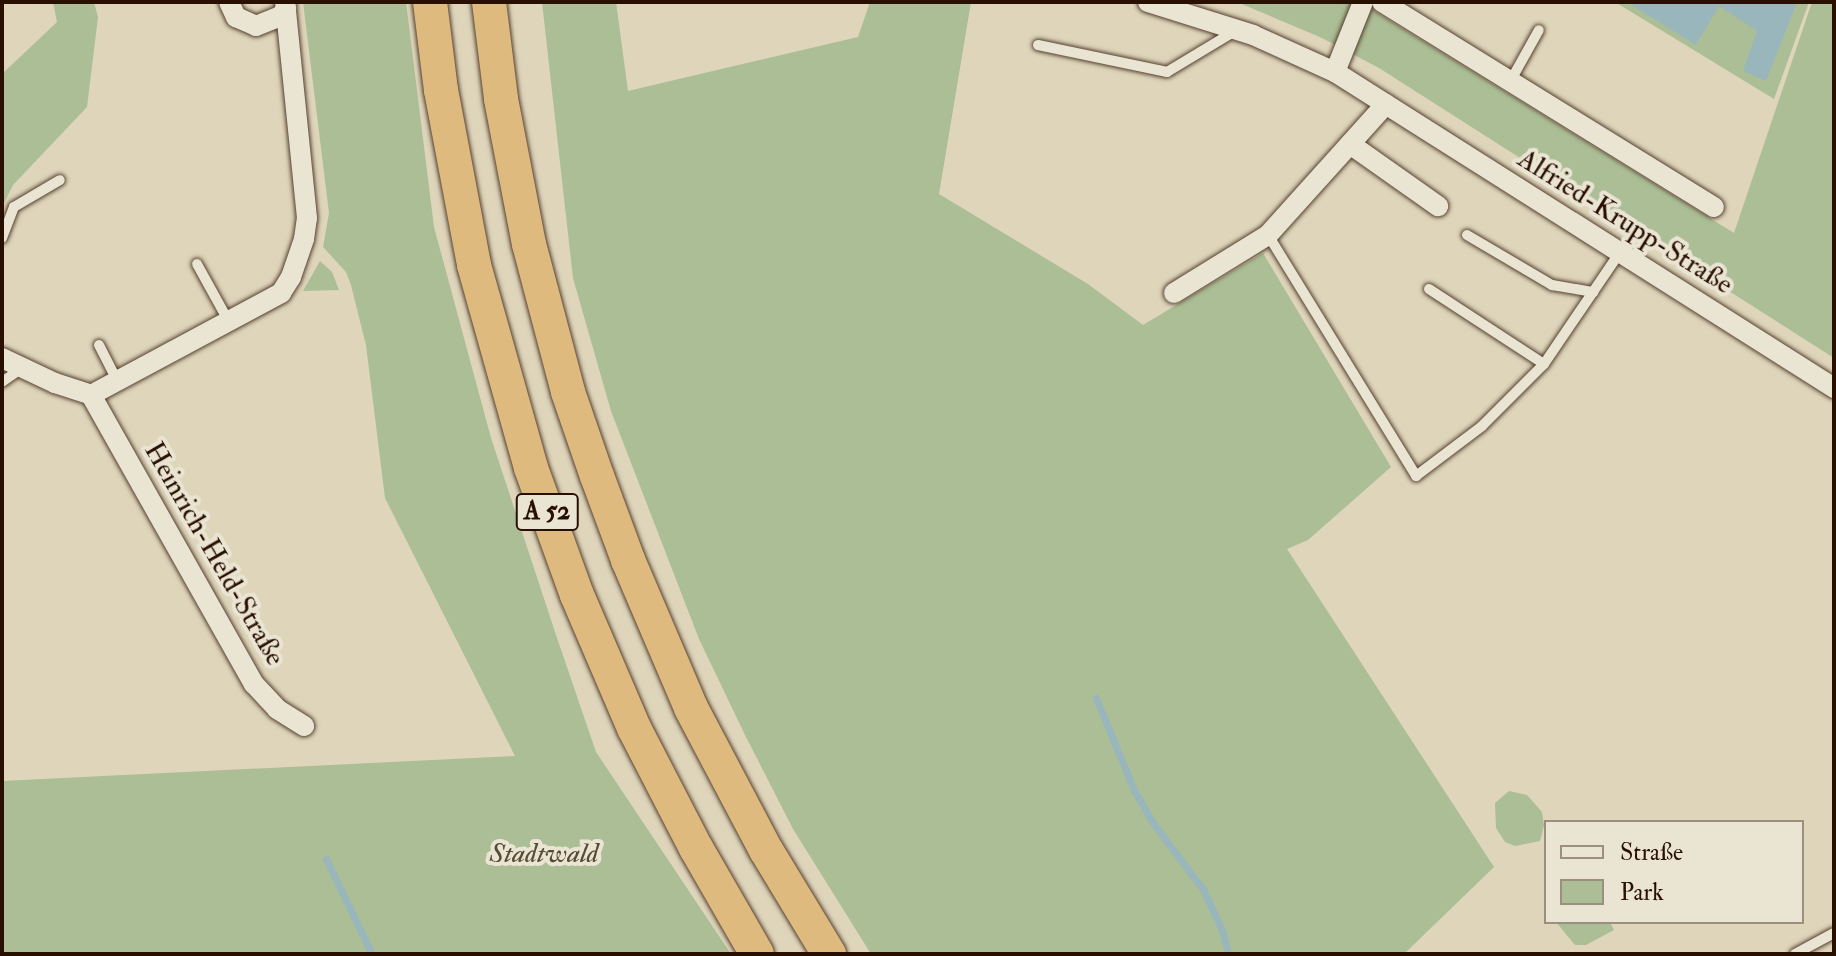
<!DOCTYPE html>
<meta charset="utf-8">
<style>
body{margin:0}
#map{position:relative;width:1836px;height:956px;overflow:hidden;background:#ded5bb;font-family:"IM FELL Double Pica",serif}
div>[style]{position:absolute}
.green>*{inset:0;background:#abbe95}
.water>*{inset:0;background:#98b6bb}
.stream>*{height:7px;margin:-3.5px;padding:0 3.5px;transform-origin:3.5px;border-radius:3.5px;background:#98b6bb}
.roads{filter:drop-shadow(0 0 2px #56402f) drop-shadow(0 0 2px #56402f)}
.service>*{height:10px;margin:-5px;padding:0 5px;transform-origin:5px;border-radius:5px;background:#eae4d3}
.minor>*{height:20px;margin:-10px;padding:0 10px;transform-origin:10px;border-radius:10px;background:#eae4d3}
.motorway>*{height:34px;margin:-17px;padding:0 17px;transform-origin:17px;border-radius:17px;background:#dfba7e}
span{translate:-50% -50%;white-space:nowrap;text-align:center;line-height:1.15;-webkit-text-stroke:8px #eae4d3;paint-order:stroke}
.shield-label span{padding:2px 6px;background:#eae4d3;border:2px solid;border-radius:6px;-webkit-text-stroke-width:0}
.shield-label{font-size:26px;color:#280f00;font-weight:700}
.street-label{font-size:28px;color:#280f00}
.park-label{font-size:28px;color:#564c34;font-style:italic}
.frame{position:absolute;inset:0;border:4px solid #280f00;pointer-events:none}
.legend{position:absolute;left:1544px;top:820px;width:260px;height:104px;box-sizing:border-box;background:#eae4d3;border:2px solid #9c8f7f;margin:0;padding:10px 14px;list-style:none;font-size:24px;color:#280f00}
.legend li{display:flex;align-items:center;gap:16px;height:40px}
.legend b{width:40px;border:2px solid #9c8f7f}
</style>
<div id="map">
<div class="green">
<i style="clip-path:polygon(53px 2px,94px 2px,98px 17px,87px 107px,13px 185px,2px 207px,2px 74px,57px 22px)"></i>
<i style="clip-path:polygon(303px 2px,406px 2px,434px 227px,491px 438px,555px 632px,596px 752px,731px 954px,2px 954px,2px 781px,515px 756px,385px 498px,366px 345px,351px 285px,346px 272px,323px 247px,329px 213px)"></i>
<i style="clip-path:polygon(542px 2px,616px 2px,628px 91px,858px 37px,870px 2px,971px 2px,939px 194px,1088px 284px,1143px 325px,1263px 253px,1391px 467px,1308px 540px,1287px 549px,1494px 867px,1404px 954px,871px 954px,793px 829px,745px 735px,699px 639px,611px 411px,573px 278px)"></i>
<i style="clip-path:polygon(1237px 2px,1352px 2px,1369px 8px,1734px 233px,1812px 2px,1834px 2px,1834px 358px,1379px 68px,1322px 38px)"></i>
<i style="clip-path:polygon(1615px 2px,1809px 2px,1774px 99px)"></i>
<i style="clip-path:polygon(320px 261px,332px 272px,339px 290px,303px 291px)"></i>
<i style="clip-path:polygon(1509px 791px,1527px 795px,1542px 812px,1544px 825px,1540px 841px,1515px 846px,1505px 842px,1496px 828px,1495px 803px)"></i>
<i style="clip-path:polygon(1556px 922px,1610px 922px,1614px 930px,1586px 945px,1575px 945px)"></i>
</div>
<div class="water">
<i style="clip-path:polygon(1627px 2px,1797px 2px,1766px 81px,1743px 71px,1757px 31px,1719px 6px,1696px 45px)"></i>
</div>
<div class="stream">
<i style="left:1096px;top:698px;width:100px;rotate:67.6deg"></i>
<i style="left:1134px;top:790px;width:38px;rotate:60deg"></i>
<i style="left:1153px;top:823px;width:85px;rotate:53.1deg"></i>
<i style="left:1204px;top:891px;width:46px;rotate:65.7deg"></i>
<i style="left:1223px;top:933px;width:22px;rotate:77deg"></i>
<i style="left:326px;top:859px;width:106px;rotate:64.2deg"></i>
</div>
<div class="roads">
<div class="service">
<i style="left:1038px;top:45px;width:132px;rotate:11.8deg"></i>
<i style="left:1167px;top:72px;width:79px;rotate:-31.1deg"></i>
<i style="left:1511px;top:80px;width:57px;rotate:-60.8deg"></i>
<i style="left:1268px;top:235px;width:283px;rotate:58.4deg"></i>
<i style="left:1416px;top:476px;width:83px;rotate:-37.1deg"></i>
<i style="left:1482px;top:426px;width:88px;rotate:-45deg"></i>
<i style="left:1544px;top:364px;width:135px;rotate:-55.8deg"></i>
<i style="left:1467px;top:235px;width:99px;rotate:30.5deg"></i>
<i style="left:1552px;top:285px;width:42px;rotate:9.7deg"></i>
<i style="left:2px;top:238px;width:33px;rotate:-69deg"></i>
<i style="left:14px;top:207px;width:53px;rotate:-30.4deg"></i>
<i style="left:197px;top:264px;width:66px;rotate:61.1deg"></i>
<i style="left:1429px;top:289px;width:137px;rotate:33.1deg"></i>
<i style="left:99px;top:345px;width:39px;rotate:63deg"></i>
<i style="left:2px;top:382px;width:24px;rotate:-35deg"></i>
<i style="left:1795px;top:954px;width:44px;rotate:-28.3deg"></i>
</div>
<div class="minor">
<i style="left:229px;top:2px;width:17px;rotate:65deg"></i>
<i style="left:236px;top:17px;width:22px;rotate:24deg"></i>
<i style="left:256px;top:26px;width:27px;rotate:-22deg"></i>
<i style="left:281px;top:16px;width:9px;rotate:-54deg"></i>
<i style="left:1148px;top:2px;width:110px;rotate:17.4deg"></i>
<i style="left:1253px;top:35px;width:90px;rotate:24.3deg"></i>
<i style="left:1335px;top:72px;width:591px;rotate:32.34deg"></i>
<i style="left:1382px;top:2px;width:390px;rotate:31.7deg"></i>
<i style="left:1335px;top:72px;width:75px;rotate:-68.2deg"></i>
<i style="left:1350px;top:144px;width:108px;rotate:35.2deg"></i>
<i style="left:1174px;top:293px;width:110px;rotate:-31.7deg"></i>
<i style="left:1268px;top:235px;width:176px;rotate:-48deg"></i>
<i style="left:2px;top:358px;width:59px;rotate:25.3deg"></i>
<i style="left:55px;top:383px;width:38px;rotate:18deg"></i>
<i style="left:91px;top:395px;width:332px;rotate:60.6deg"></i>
<i style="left:254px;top:684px;width:34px;rotate:47deg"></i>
<i style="left:277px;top:709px;width:32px;rotate:32deg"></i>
<i style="left:91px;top:395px;width:216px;rotate:-28.2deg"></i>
<i style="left:281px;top:293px;width:19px;rotate:-58deg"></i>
<i style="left:291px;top:277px;width:40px;rotate:-71.1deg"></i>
<i style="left:304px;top:239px;width:21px;rotate:-82deg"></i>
<i style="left:307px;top:218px;width:217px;rotate:-95.8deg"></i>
</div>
<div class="motorway">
<i style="left:430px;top:2px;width:89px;rotate:82.9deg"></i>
<i style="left:441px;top:90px;width:178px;rotate:79.3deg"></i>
<i style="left:474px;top:265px;width:211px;rotate:74.3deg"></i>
<i style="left:531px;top:468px;width:135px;rotate:70.1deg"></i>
<i style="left:577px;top:595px;width:145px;rotate:66.8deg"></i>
<i style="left:634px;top:728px;width:135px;rotate:62.7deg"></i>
<i style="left:696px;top:848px;width:122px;rotate:60.1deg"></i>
<i style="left:489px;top:2px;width:98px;rotate:82.9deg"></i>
<i style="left:501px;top:99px;width:148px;rotate:79.1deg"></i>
<i style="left:529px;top:244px;width:153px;rotate:75.2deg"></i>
<i style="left:568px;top:392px;width:89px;rotate:71deg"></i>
<i style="left:597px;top:476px;width:90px;rotate:69.7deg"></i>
<i style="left:628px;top:560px;width:161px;rotate:66.9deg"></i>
<i style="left:691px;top:708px;width:161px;rotate:62.2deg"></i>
<i style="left:766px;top:850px;width:122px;rotate:58.8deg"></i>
</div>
</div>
<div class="shield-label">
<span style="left:547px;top:512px">A 52</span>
</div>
<div class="street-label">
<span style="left:1625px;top:222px;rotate:32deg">Alfried-Krupp-Straße</span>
<span style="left:214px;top:554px;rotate:60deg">Heinrich-Held-Straße</span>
</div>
<div class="park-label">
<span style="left:544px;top:854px">Stadtwald</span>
</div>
<div class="frame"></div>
<ul class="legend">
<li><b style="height:10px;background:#eae4d3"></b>Straße</li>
<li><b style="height:22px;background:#abbe95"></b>Park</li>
</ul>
</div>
